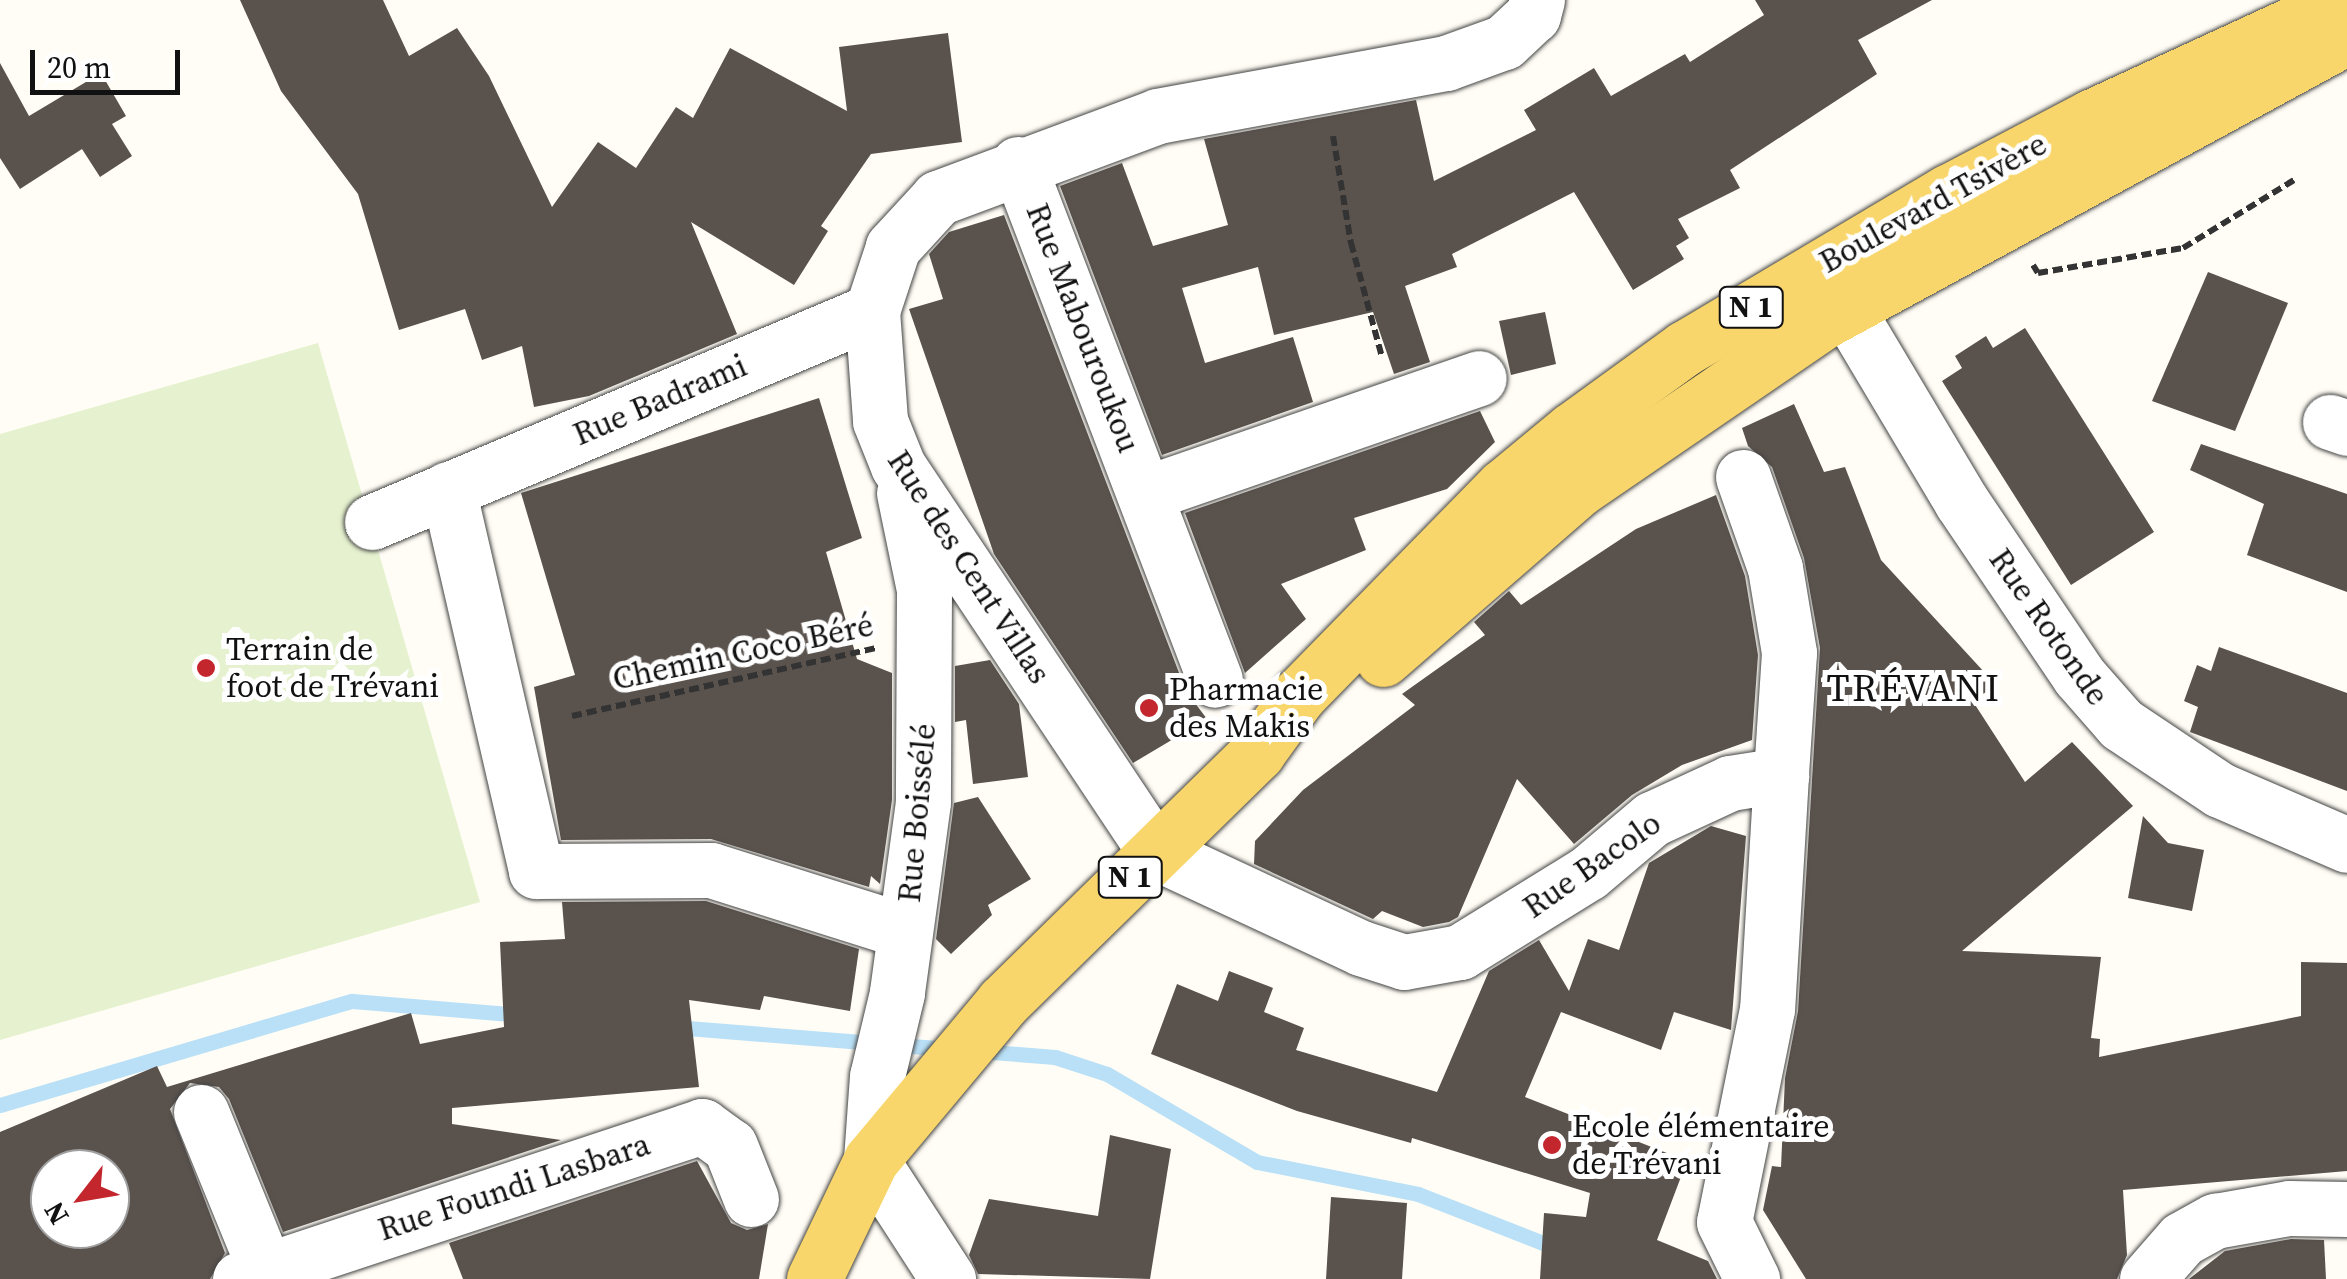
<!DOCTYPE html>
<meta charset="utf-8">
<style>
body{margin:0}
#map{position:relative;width:2347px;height:1279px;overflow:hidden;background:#fffdf5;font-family:"Source Serif 4",serif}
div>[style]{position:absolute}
.pitch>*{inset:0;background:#e6f2cf}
.stream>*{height:15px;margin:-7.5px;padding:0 7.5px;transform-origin:7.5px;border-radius:7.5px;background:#b9e0f7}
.building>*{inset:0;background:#5a524d}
.path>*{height:6px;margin-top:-3px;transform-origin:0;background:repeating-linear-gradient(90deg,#333 0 10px,transparent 0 15px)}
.roads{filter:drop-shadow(0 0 2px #444) drop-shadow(0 0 2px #444)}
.minor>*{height:55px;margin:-27.5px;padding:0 27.5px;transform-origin:27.5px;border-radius:27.5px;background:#fff}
.primary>*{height:55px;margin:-27.5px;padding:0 27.5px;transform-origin:27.5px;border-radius:27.5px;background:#f9d66b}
.dots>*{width:28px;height:28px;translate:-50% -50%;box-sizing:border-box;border:5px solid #fff;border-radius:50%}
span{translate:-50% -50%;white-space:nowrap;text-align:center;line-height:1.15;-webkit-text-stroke:10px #fff;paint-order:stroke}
.shield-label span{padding:2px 8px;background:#fff;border:2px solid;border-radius:8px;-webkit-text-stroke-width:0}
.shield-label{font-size:30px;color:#111;font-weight:700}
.street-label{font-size:32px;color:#111}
.poi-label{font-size:32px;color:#111}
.left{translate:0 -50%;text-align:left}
.quarter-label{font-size:38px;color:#111;letter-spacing:2.5px}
.north{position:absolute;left:30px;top:1149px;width:100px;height:100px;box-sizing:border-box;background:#fff;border:2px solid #a0a0a0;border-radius:50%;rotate:239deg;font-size:28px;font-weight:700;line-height:40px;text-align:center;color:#111}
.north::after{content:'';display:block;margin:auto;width:35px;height:45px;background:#c4262e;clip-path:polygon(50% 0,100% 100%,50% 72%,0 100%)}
.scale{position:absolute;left:30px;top:50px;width:150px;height:45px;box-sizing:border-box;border:5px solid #111;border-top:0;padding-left:12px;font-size:30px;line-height:35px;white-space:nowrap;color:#111;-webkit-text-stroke:8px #fff;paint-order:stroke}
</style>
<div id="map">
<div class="pitch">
<i style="clip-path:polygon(318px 343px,480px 902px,0 1040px,0 434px)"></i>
</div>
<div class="stream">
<i style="left:675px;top:1027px;width:272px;rotate:4.6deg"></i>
<i style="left:979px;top:1051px;width:76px;rotate:4.5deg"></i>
<i style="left:1055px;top:1057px;width:55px;rotate:18.1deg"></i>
<i style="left:1107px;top:1074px;width:174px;rotate:30.4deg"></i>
<i style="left:1257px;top:1162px;width:164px;rotate:11.2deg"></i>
<i style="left:1418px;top:1194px;width:154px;rotate:21.4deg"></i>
<i style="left:0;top:1105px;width:367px;rotate:-16.5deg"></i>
<i style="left:352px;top:1001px;width:172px;rotate:4.7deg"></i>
</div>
<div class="building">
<i style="clip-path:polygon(240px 0,383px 0,409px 56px,457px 28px,489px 76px,552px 207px,598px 142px,636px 168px,676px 107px,693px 118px,730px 48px,847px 111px,839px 47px,948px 33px,962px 142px,871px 154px,821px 226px,828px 231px,794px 285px,691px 222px,737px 334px,589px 396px,534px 407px,522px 346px,482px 360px,465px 309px,399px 330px,358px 194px,281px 91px)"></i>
<i style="clip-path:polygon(1755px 0,1932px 0,1858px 40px,1877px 74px,1730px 170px,1740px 188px,1678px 219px,1689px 238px,1676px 246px,1684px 259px,1633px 290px,1574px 192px,1452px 254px,1457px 267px,1405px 286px,1430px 362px,1394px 374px,1373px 312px,1274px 335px,1258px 267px,1182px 288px,1205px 363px,1293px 337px,1313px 402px,1162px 455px,1060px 186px,1122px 163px,1153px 246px,1228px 225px,1204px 139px,1416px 100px,1434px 181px,1536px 130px,1524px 110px,1594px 68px,1611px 96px,1685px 54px,1690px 62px,1764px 15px)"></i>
<i style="clip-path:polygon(0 63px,29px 116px,101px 73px,126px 116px,112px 124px,132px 156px,100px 177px,82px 149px,20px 189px,0 158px)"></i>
<i style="clip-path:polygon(1004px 215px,1186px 691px,1207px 719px,1133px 763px,994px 554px,909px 309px,943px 299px,929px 254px,949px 232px)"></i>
<i style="clip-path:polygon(2208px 272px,2288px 303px,2235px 431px,2152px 401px)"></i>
<i style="clip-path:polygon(1545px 312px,1556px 364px,1511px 375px,1499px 321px)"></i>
<i style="clip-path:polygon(2025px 328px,2154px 532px,2071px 585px,1942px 381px,1962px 368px,1955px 356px,1986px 336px,1993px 348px)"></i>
<i style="clip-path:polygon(819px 398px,862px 538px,826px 552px,857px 659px,892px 673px,892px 800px,880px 884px,871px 876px,869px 887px,711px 839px,561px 840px,534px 687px,575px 675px,521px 493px)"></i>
<i style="clip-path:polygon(1794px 404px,1824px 472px,1845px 467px,1881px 560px,1997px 686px,1972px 700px,2025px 782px,2072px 742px,2133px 806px,1962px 951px,2101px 957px,2091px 1038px,2100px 1039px,2099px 1057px,2301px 1016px,2301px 962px,2347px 963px,2347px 1171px,2123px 1190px,2127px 1255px,2117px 1279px,1806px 1279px,1763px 1210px,1772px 1166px,1781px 1167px,1785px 1078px,1798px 1011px,1820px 648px,1804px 558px,1772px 467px,1748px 446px,1742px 428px)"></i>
<i style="clip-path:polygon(1480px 411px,1495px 442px,1447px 489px,1354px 518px,1366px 550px,1281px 584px,1306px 619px,1245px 673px,1185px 513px)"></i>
<i style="clip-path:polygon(2201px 444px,2347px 494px,2347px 592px,2247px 555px,2264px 504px,2190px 470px)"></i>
<i style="clip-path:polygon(1716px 495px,1745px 576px,1758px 655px,1752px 740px,1682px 765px,1632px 795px,1574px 844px,1517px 779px,1458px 917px,1449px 922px,1423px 927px,1382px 911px,1373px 919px,1254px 864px,1255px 841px,1303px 790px,1415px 705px,1402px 694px,1485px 635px,1474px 622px,1509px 591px,1521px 605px,1636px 529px)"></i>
<i style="clip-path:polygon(2219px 647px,2347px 693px,2347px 791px,2190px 732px,2198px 707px,2184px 701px,2197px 665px,2211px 671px)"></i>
<i style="clip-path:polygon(990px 660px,1019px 704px,1028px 777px,973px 784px,966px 720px,955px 722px,955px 666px)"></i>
<i style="clip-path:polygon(978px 797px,1031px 879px,988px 905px,992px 915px,951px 954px,936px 939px,954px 803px)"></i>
<i style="clip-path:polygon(2143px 816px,2168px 843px,2204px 850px,2192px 911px,2128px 898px)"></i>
<i style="clip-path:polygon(1711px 826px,1746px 836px,1731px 1030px,1674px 1012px,1661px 1050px,1561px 1012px,1525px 1097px,1687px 1161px,1657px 1240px,1708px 1261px,1717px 1279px,1540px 1279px,1544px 1213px,1586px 1217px,1590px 1193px,1412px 1138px,1411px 1143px,1297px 1111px,1151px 1054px,1177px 984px,1218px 1001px,1229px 971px,1273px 988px,1264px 1012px,1304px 1028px,1296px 1050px,1437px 1092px,1489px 971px,1539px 940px,1569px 991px,1588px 939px,1619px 950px,1649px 863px)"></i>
<i style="clip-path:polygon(evenodd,706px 901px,859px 949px,850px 1011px,764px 996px,760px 1010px,689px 1000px,699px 1087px,452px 1108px,452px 1124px,561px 1140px,283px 1232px,229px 1099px,219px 1087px,190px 1083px,170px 1109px,225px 1253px,210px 1279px,0 1279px,0 1132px,157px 1066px,167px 1087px,411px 1013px,420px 1044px,504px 1027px,500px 942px,565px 939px,562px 902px,706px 901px,50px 1169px,110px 1169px,110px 1229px,50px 1229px,50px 1169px)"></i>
<i style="clip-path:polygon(1110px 1135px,1171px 1149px,1150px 1279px,978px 1274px,969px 1255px,989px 1199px,1098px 1216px)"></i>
<i style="clip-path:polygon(697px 1161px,731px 1223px,747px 1230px,768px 1224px,759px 1279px,463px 1279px,449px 1243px)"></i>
<i style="clip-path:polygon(1331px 1197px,1407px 1203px,1402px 1279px,1326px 1279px)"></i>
<i style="clip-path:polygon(2291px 1239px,2324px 1240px,2326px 1279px,2189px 1279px,2225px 1251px)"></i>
</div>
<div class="path">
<i style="left:1333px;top:136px;width:109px;rotate:80.5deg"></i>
<i style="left:1351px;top:243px;width:118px;rotate:74.8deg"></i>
<i style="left:2033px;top:265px;width:9px;rotate:58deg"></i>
<i style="left:2038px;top:273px;width:147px;rotate:-9.8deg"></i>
<i style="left:2183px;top:248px;width:130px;rotate:-31.5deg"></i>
<i style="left:572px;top:716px;width:311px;rotate:-12.6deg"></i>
</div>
<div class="roads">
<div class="minor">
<i style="left:1537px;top:0;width:16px;rotate:105deg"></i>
<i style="left:1533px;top:15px;width:40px;rotate:137deg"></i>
<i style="left:1504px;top:42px;width:62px;rotate:160.1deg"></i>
<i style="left:1446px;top:63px;width:293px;rotate:169.6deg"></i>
<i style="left:1158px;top:116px;width:235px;rotate:159.6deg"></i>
<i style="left:938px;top:198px;width:67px;rotate:132.6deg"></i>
<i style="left:893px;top:247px;width:67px;rotate:108.2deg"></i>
<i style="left:872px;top:311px;width:110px;rotate:85.8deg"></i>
<i style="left:880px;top:421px;width:48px;rotate:68.2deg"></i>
<i style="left:898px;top:466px;width:464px;rotate:56.3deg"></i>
<i style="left:1155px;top:852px;width:227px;rotate:25deg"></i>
<i style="left:1361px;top:948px;width:45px;rotate:18deg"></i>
<i style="left:1404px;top:962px;width:57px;rotate:-10.1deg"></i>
<i style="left:1460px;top:952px;width:150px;rotate:-31.7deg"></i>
<i style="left:1588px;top:873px;width:84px;rotate:-40.2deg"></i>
<i style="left:1652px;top:819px;width:86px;rotate:-24.8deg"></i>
<i style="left:1730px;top:783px;width:52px;rotate:-8.9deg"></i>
<i style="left:1781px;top:775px;width:234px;rotate:93.4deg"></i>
<i style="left:1767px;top:1009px;width:217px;rotate:101.4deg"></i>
<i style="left:1724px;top:1222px;width:64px;rotate:63.8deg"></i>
<i style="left:1018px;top:164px;width:552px;rotate:69.1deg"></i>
<i style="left:1846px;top:308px;width:225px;rotate:59.2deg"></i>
<i style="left:1961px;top:501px;width:211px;rotate:56deg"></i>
<i style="left:2079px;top:676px;width:64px;rotate:48.8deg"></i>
<i style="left:2121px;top:724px;width:119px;rotate:33.7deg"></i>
<i style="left:2220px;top:790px;width:138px;rotate:23.4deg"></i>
<i style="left:2330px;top:422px;width:18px;rotate:19deg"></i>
<i style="left:1743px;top:477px;width:96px;rotate:70.6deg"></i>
<i style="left:1775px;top:568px;width:86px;rotate:80.6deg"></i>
<i style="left:1789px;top:653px;width:122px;rotate:93.8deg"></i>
<i style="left:448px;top:489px;width:392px;rotate:77deg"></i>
<i style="left:536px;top:871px;width:175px;rotate:-0.3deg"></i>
<i style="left:711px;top:870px;width:203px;rotate:17.5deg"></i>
<i style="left:904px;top:493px;width:99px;rotate:78.3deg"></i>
<i style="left:924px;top:590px;width:212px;rotate:90.3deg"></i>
<i style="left:923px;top:802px;width:193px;rotate:97.8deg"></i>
<i style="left:897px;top:993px;width:85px;rotate:103.5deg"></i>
<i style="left:877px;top:1076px;width:84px;rotate:94.1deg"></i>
<i style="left:871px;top:1160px;width:142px;rotate:57.1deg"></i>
<i style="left:1147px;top:493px;width:351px;rotate:-19.1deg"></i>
<i style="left:372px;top:522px;width:543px;rotate:-22.88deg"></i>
<i style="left:201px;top:1112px;width:180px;rotate:67.8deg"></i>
<i style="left:240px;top:1279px;width:487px;rotate:-18.3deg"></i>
<i style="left:702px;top:1126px;width:34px;rotate:36deg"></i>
<i style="left:730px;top:1146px;width:57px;rotate:68.4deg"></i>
<i style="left:2147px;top:1279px;width:53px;rotate:-48.8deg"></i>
<i style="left:2182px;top:1239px;width:38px;rotate:-29deg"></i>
<i style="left:2215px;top:1221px;width:75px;rotate:-10deg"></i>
<i style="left:2289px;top:1208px;width:58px;rotate:1deg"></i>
</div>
<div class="primary">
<i style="left:1383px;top:659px;width:261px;rotate:-41deg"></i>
<i style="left:1580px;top:488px;width:296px;rotate:-34.4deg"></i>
<i style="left:1824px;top:321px;width:595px;rotate:-28.5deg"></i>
<i style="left:814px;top:1279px;width:132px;rotate:-64.4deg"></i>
<i style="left:871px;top:1160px;width:206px;rotate:-50.1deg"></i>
<i style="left:1003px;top:1002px;width:356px;rotate:-44.4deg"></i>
<i style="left:1257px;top:753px;width:72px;rotate:-54.1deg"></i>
<i style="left:1299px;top:695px;width:291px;rotate:-45.6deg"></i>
<i style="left:1503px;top:487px;width:89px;rotate:-39.6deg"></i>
<i style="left:1572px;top:430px;width:140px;rotate:-36deg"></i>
<i style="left:1685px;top:348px;width:306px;rotate:-30.7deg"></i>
<i style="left:1948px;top:192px;width:161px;rotate:-27.7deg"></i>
<i style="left:2091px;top:117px;width:280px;rotate:-24.7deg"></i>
</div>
</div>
<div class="dots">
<i style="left:206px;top:668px;background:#c4262e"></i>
<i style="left:1149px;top:708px;background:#c4262e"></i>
<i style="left:1552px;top:1145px;background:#c4262e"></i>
</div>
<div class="shield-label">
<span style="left:1751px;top:307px">N 1</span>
<span style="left:1130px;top:877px">N 1</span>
</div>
<div class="street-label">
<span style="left:1933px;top:203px;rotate:-29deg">Boulevard Tsivère</span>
<span style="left:1083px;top:328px;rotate:69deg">Rue Mabouroukou</span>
<span style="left:660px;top:400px;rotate:-23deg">Rue Badrami</span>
<span style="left:969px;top:567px;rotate:57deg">Rue des Cent Villas</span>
<span style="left:2049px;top:627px;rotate:55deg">Rue Rotonde</span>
<span style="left:743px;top:652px;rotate:-12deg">Chemin Coco Béré</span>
<span style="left:917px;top:813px;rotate:-85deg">Rue Boissélé</span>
<span style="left:1592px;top:865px;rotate:-35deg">Rue Bacolo</span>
<span style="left:514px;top:1187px;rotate:-18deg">Rue Foundi Lasbara</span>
</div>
<div class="poi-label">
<span class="left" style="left:226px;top:668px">Terrain de<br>foot de Trévani</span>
<span class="left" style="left:1169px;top:708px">Pharmacie<br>des Makis</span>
<span class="left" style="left:1572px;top:1145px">Ecole élémentaire<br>de Trévani</span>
</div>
<div class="quarter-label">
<span style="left:1914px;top:689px">TRÉVANI</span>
</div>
<div class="north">N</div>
<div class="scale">20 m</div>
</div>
